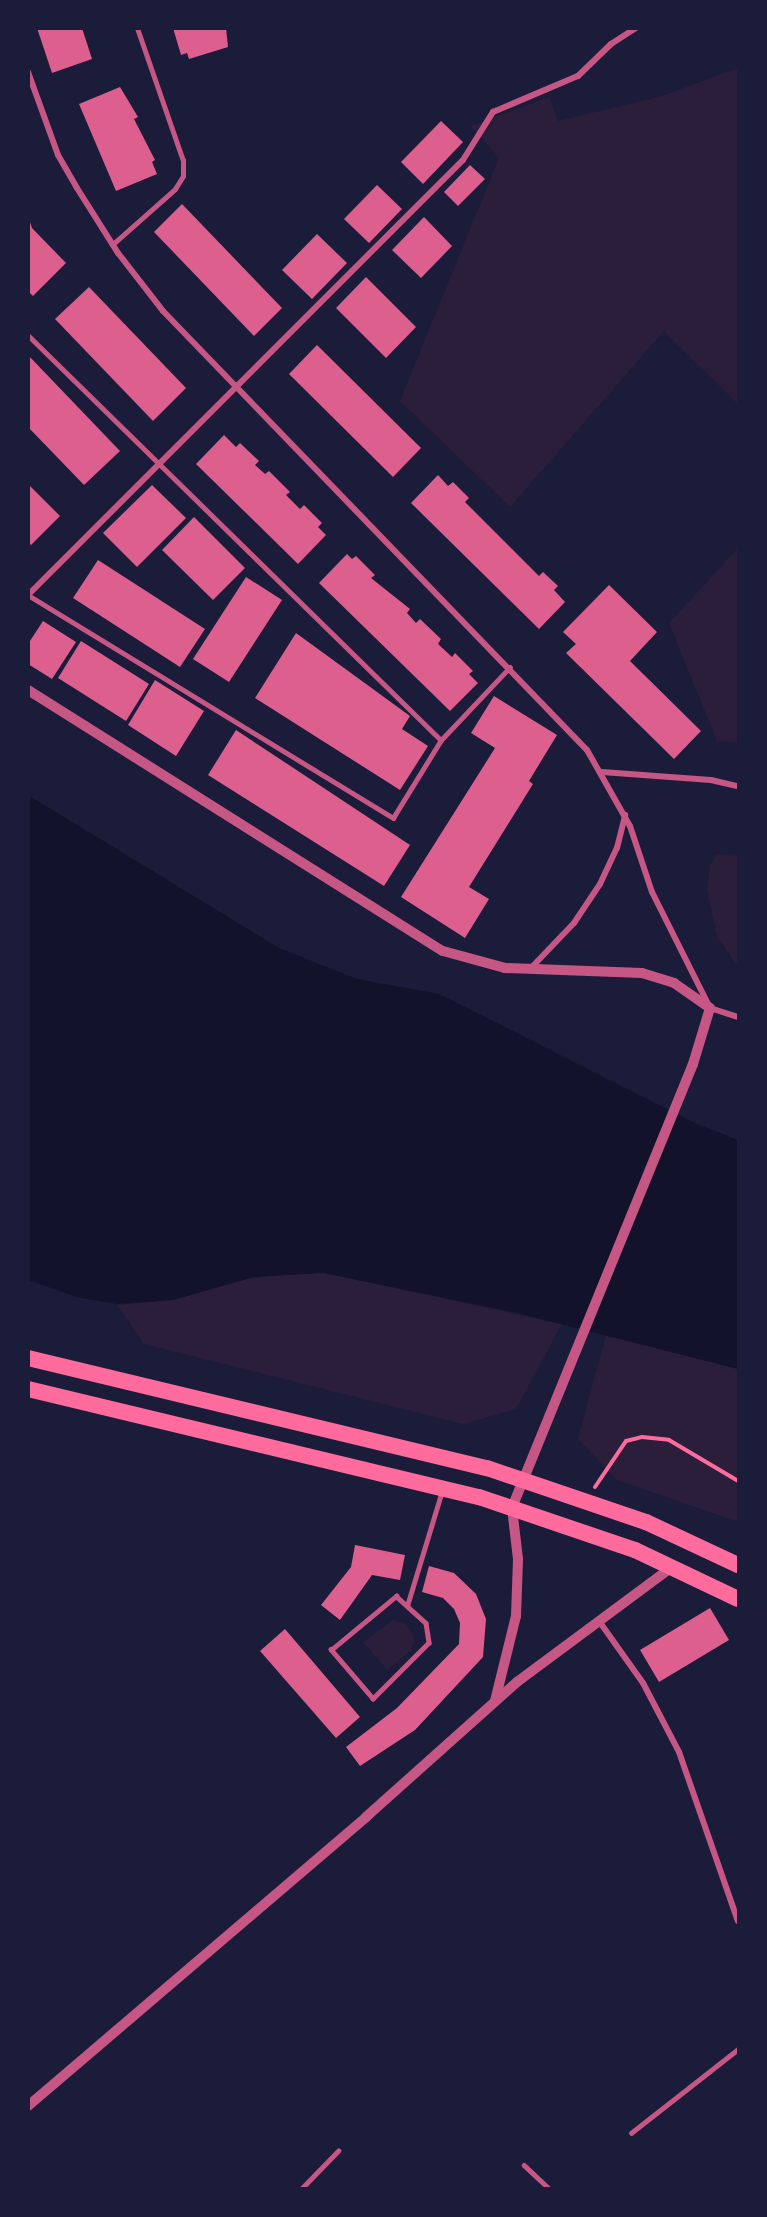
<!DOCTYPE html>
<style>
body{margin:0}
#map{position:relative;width:767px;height:2217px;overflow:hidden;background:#1b1b3a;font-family:"PT Sans",sans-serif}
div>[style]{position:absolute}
.green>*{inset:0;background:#2a1e3b}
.water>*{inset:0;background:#12122b}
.building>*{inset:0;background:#dd5f8e}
.path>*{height:4px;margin:-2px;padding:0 2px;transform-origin:2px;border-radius:2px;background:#ff6b9d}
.service>*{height:4.5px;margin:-2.25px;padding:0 2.25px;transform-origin:2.25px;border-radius:2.25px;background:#c65784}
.minor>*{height:6px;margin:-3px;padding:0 3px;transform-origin:3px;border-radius:3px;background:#c65784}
.tertiary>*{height:10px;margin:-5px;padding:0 5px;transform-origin:5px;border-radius:5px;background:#c65784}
.trunk>*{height:16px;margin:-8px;padding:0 8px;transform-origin:8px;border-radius:8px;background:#ff6b9d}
span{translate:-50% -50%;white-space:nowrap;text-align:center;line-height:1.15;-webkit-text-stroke:4.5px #1b1b3a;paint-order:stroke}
.frame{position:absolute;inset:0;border:30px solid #1b1b3a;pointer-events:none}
</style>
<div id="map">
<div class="green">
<i style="clip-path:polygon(738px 68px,738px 404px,664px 331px,510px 507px,400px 401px,499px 158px,471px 126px,549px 97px,558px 121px,662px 96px)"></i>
<i style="clip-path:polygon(738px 548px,738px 743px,717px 741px,669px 623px)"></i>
<i style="clip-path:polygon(717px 854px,738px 856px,738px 966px,717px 937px,707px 889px,710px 865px)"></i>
<i style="clip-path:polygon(295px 1273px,324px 1273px,562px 1324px,516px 1409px,463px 1424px,144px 1344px,117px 1305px,173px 1300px,240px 1280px)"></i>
<i style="clip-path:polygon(610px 1320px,738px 1369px,738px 1522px,617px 1480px,578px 1439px)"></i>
<i style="clip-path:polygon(393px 1620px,406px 1624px,415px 1640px,411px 1650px,387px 1670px,363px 1642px)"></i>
</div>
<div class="water">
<i style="clip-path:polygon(28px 795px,279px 948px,357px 979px,439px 994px,697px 1124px,738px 1140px,738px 1369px,513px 1312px,324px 1273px,254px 1277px,173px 1300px,117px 1304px,76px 1297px,29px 1280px)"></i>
</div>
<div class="building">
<i style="clip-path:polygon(37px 28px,82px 28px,92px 59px,52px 73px)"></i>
<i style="clip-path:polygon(173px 28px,226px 28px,228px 47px,189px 59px,187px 53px,181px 55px)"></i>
<i style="clip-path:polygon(120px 87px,138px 117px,134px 119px,155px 160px,152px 162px,157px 174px,116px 191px,79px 104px)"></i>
<i style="clip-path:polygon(441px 121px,463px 142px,423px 184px,401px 162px)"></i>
<i style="clip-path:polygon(470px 165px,485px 179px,458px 206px,444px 192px)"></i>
<i style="clip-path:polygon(377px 185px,402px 209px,369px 243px,344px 219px)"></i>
<i style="clip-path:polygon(182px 204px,282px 308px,254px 336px,154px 232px)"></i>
<i style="clip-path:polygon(424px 217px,452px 246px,421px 278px,392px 250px)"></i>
<i style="clip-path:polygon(29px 219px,32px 228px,66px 263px,33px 296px,28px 291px)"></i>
<i style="clip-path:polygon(317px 234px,347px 263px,312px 299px,282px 270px)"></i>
<i style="clip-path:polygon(366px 277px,416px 327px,386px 358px,336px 308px)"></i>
<i style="clip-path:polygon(89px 287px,186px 388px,153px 421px,55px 319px)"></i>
<i style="clip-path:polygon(317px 345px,421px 448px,393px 477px,289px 374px)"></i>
<i style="clip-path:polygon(28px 355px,120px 451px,84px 485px,28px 427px)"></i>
<i style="clip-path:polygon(224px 435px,236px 447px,240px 443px,259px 461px,255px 465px,265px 474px,269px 471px,290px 492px,286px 495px,300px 509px,304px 505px,322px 523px,318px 527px,326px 535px,298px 564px,196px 464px)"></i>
<i style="clip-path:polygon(438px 475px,448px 486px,453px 482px,469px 498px,465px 502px,539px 576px,543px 572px,558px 586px,554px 590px,565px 602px,539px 629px,411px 503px)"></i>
<i style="clip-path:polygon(28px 484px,60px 516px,31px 545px,28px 542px)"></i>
<i style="clip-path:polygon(152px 485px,186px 518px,137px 567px,103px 533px)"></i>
<i style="clip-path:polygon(194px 517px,245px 568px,213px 600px,162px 550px)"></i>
<i style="clip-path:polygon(347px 554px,352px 559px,356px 556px,375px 575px,371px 578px,410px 609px,407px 613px,416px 623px,420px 619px,441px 639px,438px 644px,452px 657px,455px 653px,473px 671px,469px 674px,478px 683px,450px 711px,319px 583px)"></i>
<i style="clip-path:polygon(98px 560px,205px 629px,180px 667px,73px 598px)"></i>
<i style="clip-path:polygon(246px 577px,282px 600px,229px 682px,193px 659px)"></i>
<i style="clip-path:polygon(609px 585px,657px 632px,630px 661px,701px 731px,674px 759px,566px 653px,576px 644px,563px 632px)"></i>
<i style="clip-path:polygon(43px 621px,76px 642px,52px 679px,28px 664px,28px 644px)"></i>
<i style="clip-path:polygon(296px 633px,410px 716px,402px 729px,428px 746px,400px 790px,255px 698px)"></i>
<i style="clip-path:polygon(81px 641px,149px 684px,126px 721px,58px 678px)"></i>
<i style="clip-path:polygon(155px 680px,204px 711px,176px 756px,128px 725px)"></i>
<i style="clip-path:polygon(494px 696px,557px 735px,529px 781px,533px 784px,469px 887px,489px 899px,465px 938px,401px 897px,495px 748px,471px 733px)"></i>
<i style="clip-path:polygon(236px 730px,410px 845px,384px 886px,208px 775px)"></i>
<i style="clip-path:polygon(355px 1545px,405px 1555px,400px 1580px,372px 1575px,340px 1620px,321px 1605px,351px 1567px)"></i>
<i style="clip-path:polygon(429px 1566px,454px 1573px,476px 1594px,486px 1619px,483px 1657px,415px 1730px,360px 1766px,346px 1747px,397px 1708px,459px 1644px,460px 1623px,454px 1609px,443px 1598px,422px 1592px)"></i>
<i style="clip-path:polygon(710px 1608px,729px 1640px,659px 1682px,640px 1650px)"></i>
<i style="clip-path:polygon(285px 1629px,360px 1717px,336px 1738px,260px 1651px)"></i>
</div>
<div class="path">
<i style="left:595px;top:1487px;width:55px;rotate:-56deg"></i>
<i style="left:626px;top:1441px;width:16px;rotate:-14deg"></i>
<i style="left:642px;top:1437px;width:27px;rotate:6deg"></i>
<i style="left:669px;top:1440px;width:80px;rotate:30.7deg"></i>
</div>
<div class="service">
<i style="left:112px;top:245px;width:84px;rotate:-41.6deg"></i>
<i style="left:175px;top:189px;width:15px;rotate:-58deg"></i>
<i style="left:183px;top:176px;width:15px;rotate:-90deg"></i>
<i style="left:183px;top:161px;width:141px;rotate:-109.1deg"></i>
<i style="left:28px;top:335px;width:578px;rotate:44.44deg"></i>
<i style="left:441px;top:740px;width:100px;rotate:-46.6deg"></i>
<i style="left:28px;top:595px;width:428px;rotate:31.4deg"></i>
<i style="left:393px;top:818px;width:92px;rotate:-58.4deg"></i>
<i style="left:396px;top:1596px;width:40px;rotate:42deg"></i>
<i style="left:426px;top:1623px;width:20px;rotate:81deg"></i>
<i style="left:429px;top:1643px;width:79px;rotate:135deg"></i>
<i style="left:373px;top:1699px;width:65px;rotate:-130.6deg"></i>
<i style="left:331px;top:1650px;width:85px;rotate:-39.7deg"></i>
<i style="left:407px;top:1606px;width:120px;rotate:-73.1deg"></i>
<i style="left:631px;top:2133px;width:136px;rotate:-38.1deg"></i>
<i style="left:524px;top:2165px;width:34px;rotate:43deg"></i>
<i style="left:302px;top:2188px;width:52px;rotate:-45.8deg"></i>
</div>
<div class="minor">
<i style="left:28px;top:72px;width:88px;rotate:70.1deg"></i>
<i style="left:58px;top:155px;width:38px;rotate:60deg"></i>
<i style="left:77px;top:188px;width:77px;rotate:57.8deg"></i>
<i style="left:118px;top:253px;width:73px;rotate:52.2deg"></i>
<i style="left:163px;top:311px;width:610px;rotate:46deg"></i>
<i style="left:587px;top:750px;width:87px;rotate:60.5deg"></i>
<i style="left:630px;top:826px;width:70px;rotate:71.6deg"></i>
<i style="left:652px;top:892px;width:130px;rotate:63.4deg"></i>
<i style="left:710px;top:1008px;width:29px;rotate:18deg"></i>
<i style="left:28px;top:595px;width:615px;rotate:-45deg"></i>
<i style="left:463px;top:160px;width:57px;rotate:-58deg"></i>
<i style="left:493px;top:112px;width:92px;rotate:-23deg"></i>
<i style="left:578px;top:76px;width:46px;rotate:-44.1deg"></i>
<i style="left:611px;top:44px;width:30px;rotate:-33deg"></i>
<i style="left:602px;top:772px;width:109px;rotate:4.2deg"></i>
<i style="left:711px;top:780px;width:28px;rotate:13deg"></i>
<i style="left:530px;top:969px;width:64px;rotate:-46.3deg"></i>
<i style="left:574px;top:923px;width:47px;rotate:-56.3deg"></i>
<i style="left:600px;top:884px;width:40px;rotate:-65deg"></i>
<i style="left:617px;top:848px;width:34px;rotate:-76deg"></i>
<i style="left:599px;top:1621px;width:76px;rotate:54.6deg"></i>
<i style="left:643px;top:1683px;width:78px;rotate:62.4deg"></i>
<i style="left:679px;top:1752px;width:179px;rotate:70.8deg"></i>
</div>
<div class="tertiary">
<i style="left:28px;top:690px;width:490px;rotate:32.2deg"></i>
<i style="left:443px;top:951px;width:64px;rotate:15.3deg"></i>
<i style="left:505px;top:968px;width:137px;rotate:2.1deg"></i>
<i style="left:642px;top:973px;width:34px;rotate:17deg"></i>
<i style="left:674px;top:983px;width:44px;rotate:34.8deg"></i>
<i style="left:710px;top:1008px;width:59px;rotate:106.9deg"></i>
<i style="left:693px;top:1064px;width:479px;rotate:112.2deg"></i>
<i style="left:512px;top:1508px;width:51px;rotate:83.3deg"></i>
<i style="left:518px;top:1559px;width:57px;rotate:92deg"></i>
<i style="left:516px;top:1616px;width:88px;rotate:103.9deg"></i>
<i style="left:28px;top:2106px;width:445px;rotate:-40.5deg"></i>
<i style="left:366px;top:1817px;width:203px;rotate:-41.8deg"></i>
<i style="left:517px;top:1682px;width:193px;rotate:-36.6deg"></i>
</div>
<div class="trunk">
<i style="left:28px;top:1358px;width:472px;rotate:13.5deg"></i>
<i style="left:487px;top:1468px;width:168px;rotate:18.8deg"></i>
<i style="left:646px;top:1522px;width:102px;rotate:25.1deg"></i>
<i style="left:28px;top:1389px;width:464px;rotate:13.5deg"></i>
<i style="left:479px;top:1497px;width:165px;rotate:18.8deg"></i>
<i style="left:635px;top:1550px;width:114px;rotate:25.4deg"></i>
</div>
<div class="frame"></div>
</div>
